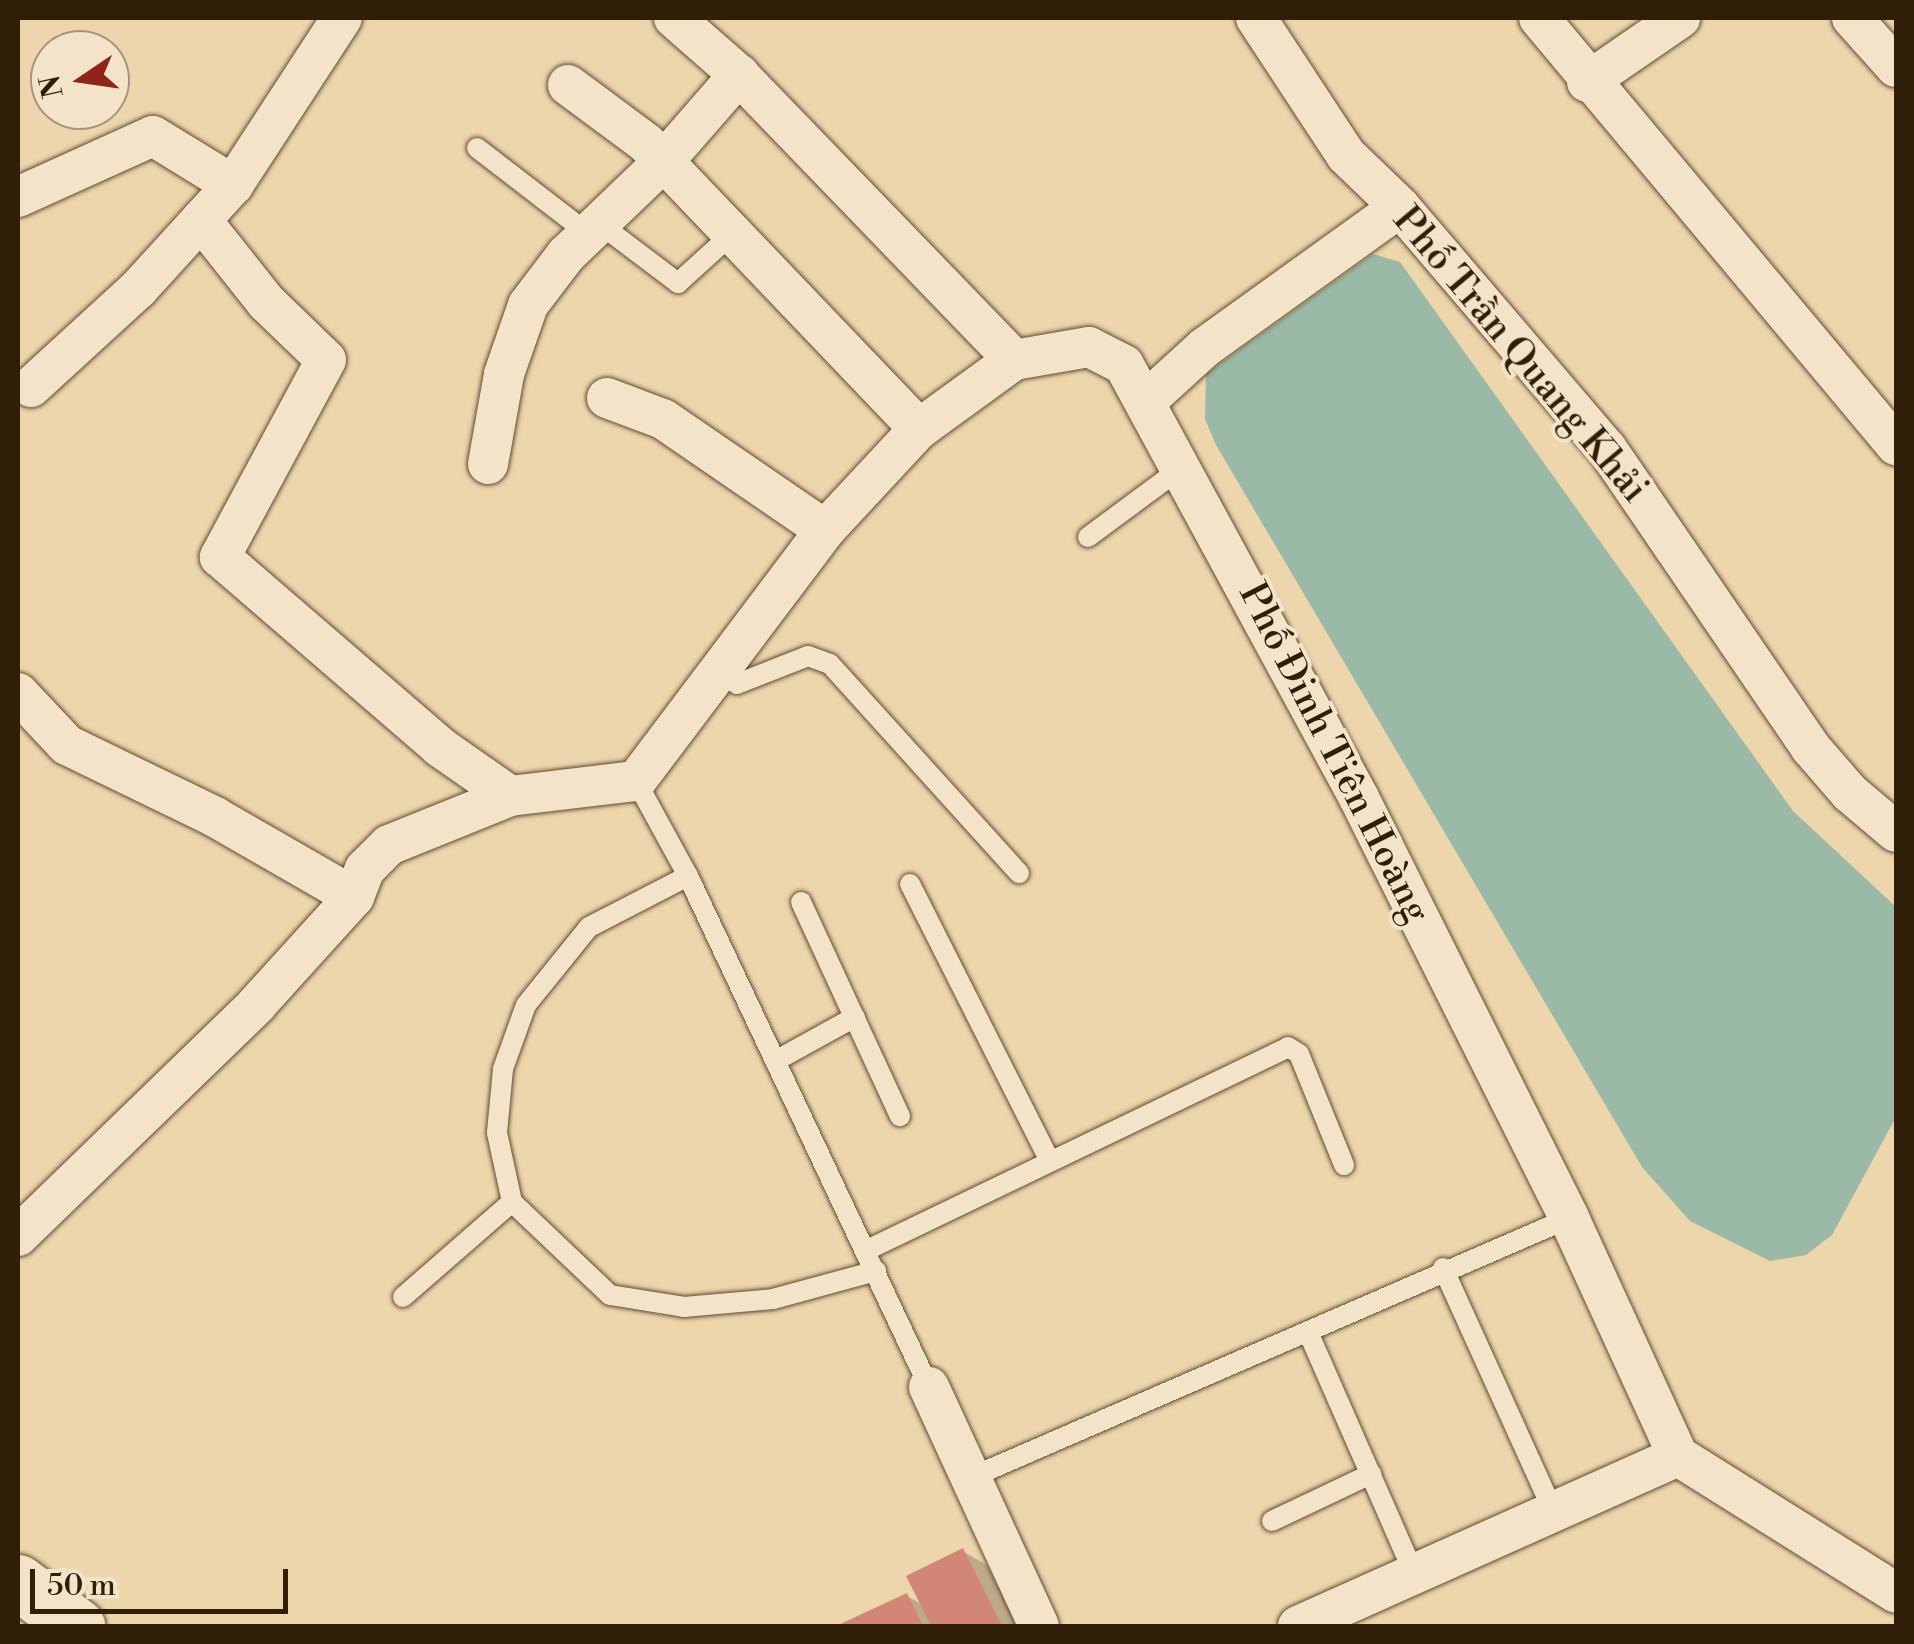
<!DOCTYPE html>
<meta charset="utf-8">
<style>
body{margin:0}
#map{position:relative;width:1914px;height:1644px;overflow:hidden;background:#edd5ac;font-family:"Libre Bodoni",serif}
div>[style]{position:absolute}
.water>*{inset:0;background:#9ab9a6}
.shadow>*{inset:0;background:#0003}
.building>*{inset:0;background:#d28678}
.roads{filter:drop-shadow(0 0 2px #5f4c31) drop-shadow(0 0 2px #5f4c31)}
.lane>*{height:20px;margin:-10px;padding:0 10px;transform-origin:10px;border-radius:10px;background:#f3e4c9}
.street>*{height:40px;margin:-20px;padding:0 20px;transform-origin:20px;border-radius:20px;background:#f3e4c9}
.secondary>*{height:55px;margin:-27.5px;padding:0 27.5px;transform-origin:27.5px;border-radius:27.5px;background:#f3e4c9}
span{translate:-50% -50%;white-space:nowrap;text-align:center;line-height:1.15;-webkit-text-stroke:8px #f3e4c9;paint-order:stroke}
.street-label{font-size:38px;color:#301e08}
.frame{position:absolute;inset:0;border:20px solid #301e08;pointer-events:none}
.north{position:absolute;left:30px;top:30px;width:100px;height:100px;box-sizing:border-box;background:#f3e4c9;border:2px solid #a5957c;border-radius:50%;rotate:257deg;font-size:28px;font-weight:700;line-height:40px;text-align:center;color:#301e08}
.north::after{content:'';display:block;margin:auto;width:35px;height:45px;background:#8f2418;clip-path:polygon(50% 0,100% 100%,50% 72%,0 100%)}
.scale{position:absolute;left:30px;top:1569px;width:258px;height:45px;box-sizing:border-box;border:5px solid #301e08;border-top:0;padding-left:12px;font-size:30px;line-height:35px;white-space:nowrap;color:#301e08;-webkit-text-stroke:8px #f3e4c9;paint-order:stroke}
</style>
<div id="map">
<div class="water">
<i style="clip-path:polygon(1373px 254px,1400px 262px,1793px 811px,1896px 907px,1896px 1117px,1832px 1235px,1806px 1255px,1770px 1261px,1690px 1221px,1642px 1167px,1216px 445px,1205px 419px,1206px 374px)"></i>
</div>
<div class="shadow">
<i style="clip-path:polygon(962px 1551px,987px 1565px,1018px 1626px,842px 1626px,907px 1596px,923px 1605px)"></i>
</div>
<div class="building">
<i style="clip-path:polygon(963px 1548px,1002px 1626px,931px 1626px,906px 1576px)"></i>
<i style="clip-path:polygon(907px 1593px,923px 1626px,836px 1626px)"></i>
</div>
<div class="roads">
<div class="lane">
<i style="left:477px;top:148px;width:143px;rotate:37.6deg"></i>
<i style="left:600px;top:224px;width:98px;rotate:37.1deg"></i>
<i style="left:678px;top:283px;width:73px;rotate:-42.2deg"></i>
<i style="left:1088px;top:537px;width:119px;rotate:-36.5deg"></i>
<i style="left:721px;top:670px;width:21px;rotate:41deg"></i>
<i style="left:737px;top:684px;width:76px;rotate:-21.5deg"></i>
<i style="left:808px;top:656px;width:23px;rotate:20deg"></i>
<i style="left:830px;top:664px;width:282px;rotate:47.9deg"></i>
<i style="left:636px;top:781px;width:108px;rotate:61.3deg"></i>
<i style="left:688px;top:876px;width:565px;rotate:64.75deg"></i>
<i style="left:688px;top:876px;width:111px;rotate:152.7deg"></i>
<i style="left:589px;top:927px;width:100px;rotate:128.9deg"></i>
<i style="left:526px;top:1005px;width:68px;rotate:109.8deg"></i>
<i style="left:503px;top:1069px;width:64px;rotate:95.4deg"></i>
<i style="left:497px;top:1133px;width:71px;rotate:77.7deg"></i>
<i style="left:512px;top:1202px;width:135px;rotate:43.5deg"></i>
<i style="left:610px;top:1295px;width:75px;rotate:9.2deg"></i>
<i style="left:684px;top:1307px;width:89px;rotate:-5.1deg"></i>
<i style="left:773px;top:1299px;width:107px;rotate:-15.2deg"></i>
<i style="left:910px;top:884px;width:310px;rotate:63.2deg"></i>
<i style="left:801px;top:902px;width:236px;rotate:65.2deg"></i>
<i style="left:777px;top:1060px;width:89px;rotate:-28.9deg"></i>
<i style="left:867px;top:1250px;width:467px;rotate:-25.7deg"></i>
<i style="left:1288px;top:1047px;width:13px;rotate:32deg"></i>
<i style="left:1299px;top:1054px;width:120px;rotate:67.9deg"></i>
<i style="left:1443px;top:1268px;width:269px;rotate:65.6deg"></i>
<i style="left:403px;top:1297px;width:145px;rotate:-41.1deg"></i>
<i style="left:1308px;top:1332px;width:266px;rotate:66.3deg"></i>
<i style="left:972px;top:1477px;width:651px;rotate:-23.45deg"></i>
<i style="left:1272px;top:1521px;width:110px;rotate:-25.4deg"></i>
</div>
<div class="street">
<i style="left:674px;top:18px;width:86px;rotate:41.2deg"></i>
<i style="left:739px;top:75px;width:396px;rotate:46deg"></i>
<i style="left:1014px;top:360px;width:76px;rotate:-9.8deg"></i>
<i style="left:1089px;top:347px;width:39px;rotate:27deg"></i>
<i style="left:1124px;top:365px;width:493px;rotate:61.5deg"></i>
<i style="left:1359px;top:798px;width:470px;rotate:63.4deg"></i>
<i style="left:1569px;top:1218px;width:262px;rotate:65.4deg"></i>
<i style="left:1678px;top:1456px;width:257px;rotate:32.1deg"></i>
<i style="left:1256px;top:18px;width:164px;rotate:56.7deg"></i>
<i style="left:1346px;top:155px;width:75px;rotate:43.9deg"></i>
<i style="left:1400px;top:207px;width:318px;rotate:49.5deg"></i>
<i style="left:1607px;top:449px;width:361px;rotate:55.7deg"></i>
<i style="left:1810px;top:747px;width:61px;rotate:49deg"></i>
<i style="left:1850px;top:793px;width:60px;rotate:40.3deg"></i>
<i style="left:1539px;top:18px;width:557px;rotate:50.1deg"></i>
<i style="left:1852px;top:18px;width:66px;rotate:48.1deg"></i>
<i style="left:1587px;top:82px;width:113px;rotate:-34.5deg"></i>
<i style="left:568px;top:85px;width:97px;rotate:36.6deg"></i>
<i style="left:646px;top:143px;width:395px;rotate:46.3deg"></i>
<i style="left:18px;top:197px;width:148px;rotate:-24.3deg"></i>
<i style="left:153px;top:136px;width:94px;rotate:31.5deg"></i>
<i style="left:201px;top:220px;width:105px;rotate:51.6deg"></i>
<i style="left:266px;top:302px;width:83px;rotate:44deg"></i>
<i style="left:326px;top:360px;width:224px;rotate:118.3deg"></i>
<i style="left:220px;top:557px;width:291px;rotate:40.8deg"></i>
<i style="left:440px;top:747px;width:85px;rotate:35deg"></i>
<i style="left:31px;top:387px;width:145px;rotate:-42.5deg"></i>
<i style="left:138px;top:289px;width:141px;rotate:-47.6deg"></i>
<i style="left:233px;top:185px;width:199px;rotate:-56.9deg"></i>
<i style="left:607px;top:398px;width:60px;rotate:20.6deg"></i>
<i style="left:663px;top:419px;width:196px;rotate:34.4deg"></i>
<i style="left:1146px;top:401px;width:79px;rotate:-42.4deg"></i>
<i style="left:1204px;top:348px;width:241px;rotate:-35.7deg"></i>
<i style="left:488px;top:464px;width:91px;rotate:-79.9deg"></i>
<i style="left:504px;top:374px;width:73px;rotate:-70.8deg"></i>
<i style="left:528px;top:305px;width:63px;rotate:-52.8deg"></i>
<i style="left:566px;top:255px;width:134px;rotate:-43.8deg"></i>
<i style="left:663px;top:162px;width:116px;rotate:-48.9deg"></i>
<i style="left:18px;top:693px;width:71px;rotate:46.7deg"></i>
<i style="left:67px;top:745px;width:165px;rotate:25.9deg"></i>
<i style="left:215px;top:817px;width:160px;rotate:29.9deg"></i>
<i style="left:18px;top:1236px;width:332px;rotate:-44.1deg"></i>
<i style="left:256px;top:1005px;width:146px;rotate:-47.8deg"></i>
<i style="left:354px;top:897px;width:30px;rotate:-69deg"></i>
<i style="left:365px;top:869px;width:34px;rotate:-45deg"></i>
<i style="left:389px;top:845px;width:131px;rotate:-22deg"></i>
<i style="left:510px;top:796px;width:127px;rotate:-6.8deg"></i>
<i style="left:636px;top:781px;width:314px;rotate:-53deg"></i>
<i style="left:825px;top:530px;width:138px;rotate:-47.1deg"></i>
<i style="left:919px;top:429px;width:117px;rotate:-36deg"></i>
<i style="left:929px;top:1387px;width:263px;rotate:65.3deg"></i>
<i style="left:1298px;top:1626px;width:416px;rotate:-24.1deg"></i>
</div>
<div class="secondary">
<i style="left:18px;top:1582px;width:74px;rotate:36.7deg"></i>
</div>
</div>
<div class="street-label">
<span style="left:1520px;top:355px;rotate:50deg">Phố Trần Quang Khải</span>
<span style="left:1334px;top:753px;rotate:63deg">Phố Đinh Tiên Hoàng</span>
</div>
<div class="frame"></div>
<div class="north">N</div>
<div class="scale">50 m</div>
</div>
